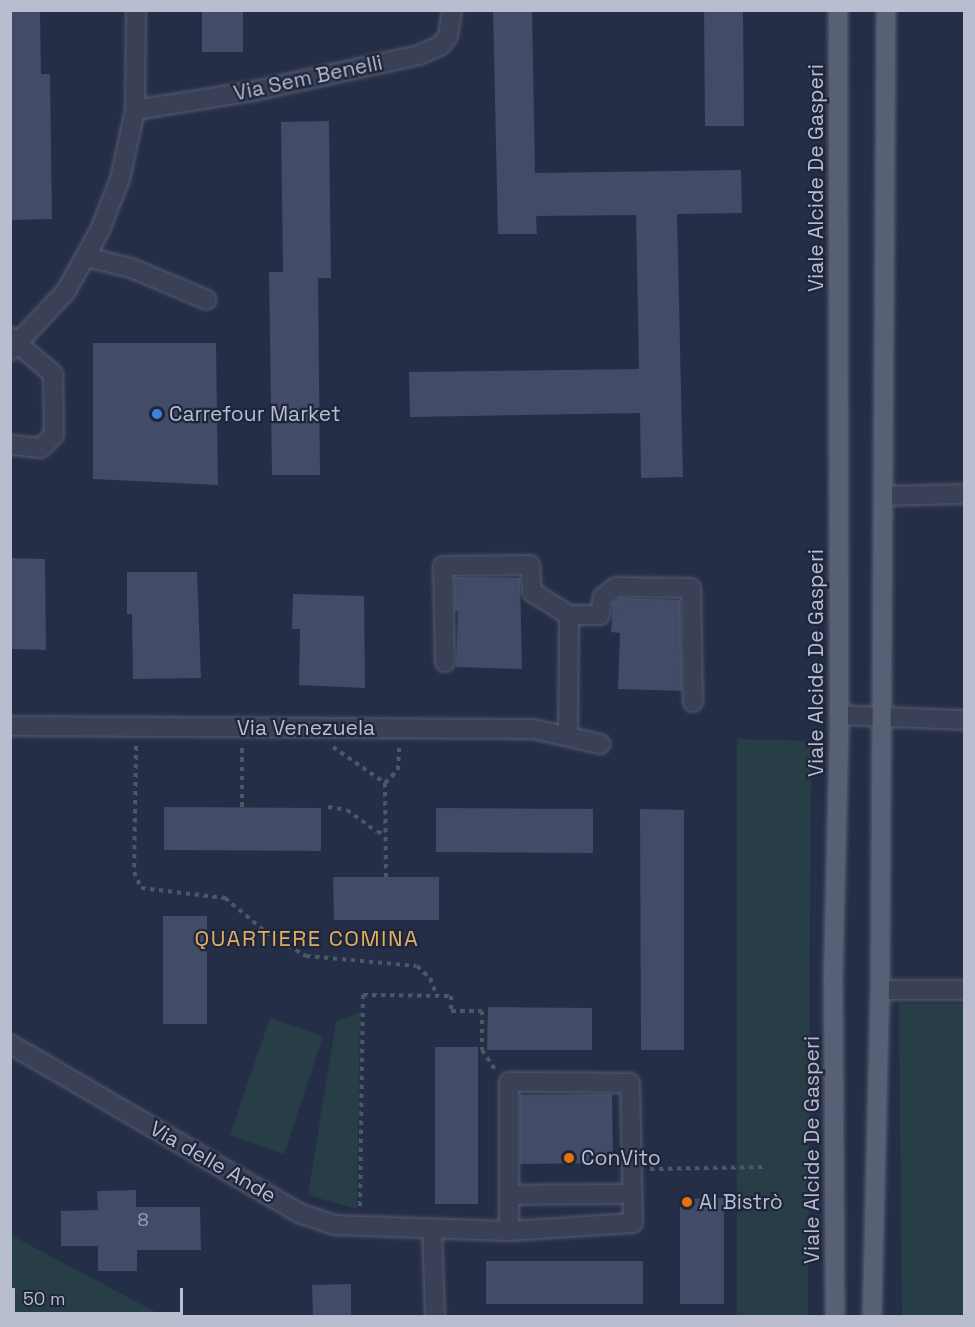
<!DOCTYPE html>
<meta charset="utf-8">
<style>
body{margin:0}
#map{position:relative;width:975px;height:1327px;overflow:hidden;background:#252e47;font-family:"Space Grotesk",sans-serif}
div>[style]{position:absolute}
.green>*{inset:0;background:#283e47}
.building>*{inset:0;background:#424b67}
.path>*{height:4px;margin-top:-2px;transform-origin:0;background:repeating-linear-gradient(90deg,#465b63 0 4.5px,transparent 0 9px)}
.roads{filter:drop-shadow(0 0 2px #565c70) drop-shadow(0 0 2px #565c70)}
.minor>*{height:18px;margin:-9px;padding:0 9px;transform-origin:9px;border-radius:9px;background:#3a4156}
.major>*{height:18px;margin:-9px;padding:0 9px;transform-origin:9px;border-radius:9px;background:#586076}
.dots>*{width:16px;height:16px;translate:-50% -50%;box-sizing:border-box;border:3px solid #1f263b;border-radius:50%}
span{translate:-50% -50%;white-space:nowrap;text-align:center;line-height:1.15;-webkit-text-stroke:4.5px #1f263b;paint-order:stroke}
.number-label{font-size:18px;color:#9aa0b5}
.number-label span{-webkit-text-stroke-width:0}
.street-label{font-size:21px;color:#b8bdcf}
.poi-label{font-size:21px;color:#b8bdcf}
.left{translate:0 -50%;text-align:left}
.neighbourhood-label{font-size:22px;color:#e0ae62;letter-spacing:1.5px}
.frame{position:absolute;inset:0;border:12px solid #b8bdcf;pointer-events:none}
.scale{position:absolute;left:12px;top:1288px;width:171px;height:27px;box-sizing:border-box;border:3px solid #b8bdcf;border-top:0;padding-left:8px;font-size:18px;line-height:21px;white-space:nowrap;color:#b8bdcf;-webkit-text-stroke:4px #1f263b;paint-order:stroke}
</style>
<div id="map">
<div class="green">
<i style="clip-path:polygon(737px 739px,811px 741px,808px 1316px,737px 1316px)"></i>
<i style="clip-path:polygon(899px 1004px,964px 1004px,964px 1316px,902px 1316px)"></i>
<i style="clip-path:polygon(360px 1012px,357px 1200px,357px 1209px,308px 1195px,336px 1022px)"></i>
<i style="clip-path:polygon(270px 1018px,323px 1036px,284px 1154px,230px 1135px)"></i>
<i style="clip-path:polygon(11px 1235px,163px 1316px,11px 1316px)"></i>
</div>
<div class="building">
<i style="clip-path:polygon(10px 10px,40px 10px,41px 74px,50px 74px,52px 219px,10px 220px)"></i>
<i style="clip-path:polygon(202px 10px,243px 10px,243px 52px,202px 52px)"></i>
<i style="clip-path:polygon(493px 10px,532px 10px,535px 173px,741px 170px,742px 213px,677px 214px,683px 477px,641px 478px,640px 413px,410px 417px,409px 372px,639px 369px,636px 215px,536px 216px,537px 234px,498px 234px)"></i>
<i style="clip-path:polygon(704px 10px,743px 10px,744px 126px,705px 126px)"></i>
<i style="clip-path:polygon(329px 121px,331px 278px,318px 278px,320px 475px,272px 475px,269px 272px,283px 272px,281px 122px)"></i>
<i style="clip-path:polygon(93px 343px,216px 343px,218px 485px,93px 479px)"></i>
<i style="clip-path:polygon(10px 558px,45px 559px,46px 650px,10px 649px)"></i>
<i style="clip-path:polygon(127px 572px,197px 572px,201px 678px,133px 679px,132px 614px,127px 614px)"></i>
<i style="clip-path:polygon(454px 577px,520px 578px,522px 669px,456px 667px,458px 611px,455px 611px)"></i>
<i style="clip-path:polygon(293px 594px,364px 596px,365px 688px,299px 685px,300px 629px,292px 629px)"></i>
<i style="clip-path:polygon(620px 598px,680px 600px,682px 691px,618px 689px,620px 633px,611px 632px,613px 603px)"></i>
<i style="clip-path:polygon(164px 807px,321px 808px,321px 851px,164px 850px)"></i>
<i style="clip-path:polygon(436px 808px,593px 809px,593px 853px,436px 852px)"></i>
<i style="clip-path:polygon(640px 809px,684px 810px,684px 1050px,641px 1050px)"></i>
<i style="clip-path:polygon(333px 877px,439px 877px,439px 920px,334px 920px)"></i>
<i style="clip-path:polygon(163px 916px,207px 916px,207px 1024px,163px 1024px)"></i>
<i style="clip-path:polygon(488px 1007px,592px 1008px,592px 1050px,487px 1050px)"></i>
<i style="clip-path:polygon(435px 1047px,478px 1047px,478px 1204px,435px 1204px)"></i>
<i style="clip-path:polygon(612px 1094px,613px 1163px,520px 1164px,520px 1095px)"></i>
<i style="clip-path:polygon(136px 1190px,136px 1207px,200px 1207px,201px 1250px,137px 1250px,137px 1271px,98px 1271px,98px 1246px,61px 1246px,61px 1211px,98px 1210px,97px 1191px)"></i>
<i style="clip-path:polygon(724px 1198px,724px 1304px,680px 1304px,680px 1199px)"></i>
<i style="clip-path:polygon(486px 1261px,643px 1261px,643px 1304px,486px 1304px)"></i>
<i style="clip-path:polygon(351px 1284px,351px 1317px,313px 1317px,312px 1285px)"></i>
</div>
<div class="path">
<i style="left:136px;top:746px;width:126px;rotate:90.9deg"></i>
<i style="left:134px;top:872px;width:17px;rotate:66deg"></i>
<i style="left:141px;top:888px;width:85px;rotate:6.8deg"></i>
<i style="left:225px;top:898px;width:61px;rotate:39.7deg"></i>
<i style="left:272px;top:937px;width:39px;rotate:29deg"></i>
<i style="left:306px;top:956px;width:111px;rotate:5.1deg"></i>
<i style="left:417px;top:966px;width:18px;rotate:43deg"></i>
<i style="left:430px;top:978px;width:19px;rotate:69deg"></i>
<i style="left:333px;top:747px;width:63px;rotate:34.7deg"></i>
<i style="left:385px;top:783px;width:94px;rotate:89.4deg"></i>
<i style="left:385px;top:783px;width:18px;rotate:-45deg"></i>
<i style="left:398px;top:770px;width:22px;rotate:-87deg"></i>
<i style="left:242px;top:807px;width:62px;rotate:-90deg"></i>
<i style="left:328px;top:807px;width:19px;rotate:9deg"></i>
<i style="left:347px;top:810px;width:37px;rotate:36deg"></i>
<i style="left:377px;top:832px;width:9px;rotate:13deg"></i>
<i style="left:650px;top:1169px;width:116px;rotate:-1deg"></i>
<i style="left:360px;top:1206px;width:211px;rotate:-89.2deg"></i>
<i style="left:363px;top:995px;width:88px;rotate:0.7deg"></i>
<i style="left:451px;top:996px;width:15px;rotate:90deg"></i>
<i style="left:451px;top:1011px;width:31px"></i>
<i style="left:482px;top:1011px;width:39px;rotate:90deg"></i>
<i style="left:482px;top:1050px;width:23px;rotate:56deg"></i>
</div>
<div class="roads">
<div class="minor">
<i style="left:135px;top:110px;width:121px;rotate:-9.1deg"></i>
<i style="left:254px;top:91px;width:169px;rotate:-12.3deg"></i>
<i style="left:419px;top:55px;width:24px;rotate:-24deg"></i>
<i style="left:441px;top:45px;width:11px;rotate:-52deg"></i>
<i style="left:448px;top:36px;width:26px;rotate:-81deg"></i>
<i style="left:86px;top:257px;width:46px;rotate:13.7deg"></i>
<i style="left:131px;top:268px;width:82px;rotate:22.8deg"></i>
<i style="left:10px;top:337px;width:57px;rotate:40.7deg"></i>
<i style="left:53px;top:374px;width:61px;rotate:89.1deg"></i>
<i style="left:54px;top:435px;width:18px;rotate:135deg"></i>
<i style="left:41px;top:448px;width:31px;rotate:-174deg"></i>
<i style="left:10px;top:351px;width:82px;rotate:-47deg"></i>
<i style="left:66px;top:291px;width:70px;rotate:-60.9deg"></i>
<i style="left:100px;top:230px;width:55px;rotate:-68.6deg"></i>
<i style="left:120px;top:179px;width:71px;rotate:-77.7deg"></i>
<i style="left:135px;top:110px;width:100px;rotate:-89.4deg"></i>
<i style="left:883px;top:496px;width:81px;rotate:-1.4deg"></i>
<i style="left:445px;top:662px;width:96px;rotate:-91.2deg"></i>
<i style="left:443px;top:566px;width:87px;rotate:-0.7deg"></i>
<i style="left:530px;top:565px;width:27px;rotate:86deg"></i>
<i style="left:532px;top:592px;width:44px;rotate:31.9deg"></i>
<i style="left:569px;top:615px;width:31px"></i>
<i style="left:600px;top:615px;width:18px;rotate:-81deg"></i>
<i style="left:603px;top:597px;width:16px;rotate:-38deg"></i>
<i style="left:616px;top:587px;width:75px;rotate:0.8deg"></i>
<i style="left:691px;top:588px;width:114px;rotate:89deg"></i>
<i style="left:839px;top:715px;width:125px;rotate:2.3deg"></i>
<i style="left:10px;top:726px;width:523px;rotate:0.33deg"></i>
<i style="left:533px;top:729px;width:69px;rotate:12.6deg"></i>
<i style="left:568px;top:735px;width:120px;rotate:-89.5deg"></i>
<i style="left:880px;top:990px;width:84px"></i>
<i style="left:10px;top:1044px;width:335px;rotate:30.3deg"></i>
<i style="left:299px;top:1213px;width:37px;rotate:19deg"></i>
<i style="left:334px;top:1225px;width:175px;rotate:2deg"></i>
<i style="left:509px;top:1231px;width:124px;rotate:-3.7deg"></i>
<i style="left:633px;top:1223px;width:140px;rotate:-91.2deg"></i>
<i style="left:630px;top:1083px;width:121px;rotate:-179.5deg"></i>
<i style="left:509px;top:1082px;width:149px;rotate:90deg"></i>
<i style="left:509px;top:1195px;width:123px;rotate:-0.5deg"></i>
<i style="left:432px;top:1229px;width:87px;rotate:88deg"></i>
</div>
<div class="major">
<i style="left:835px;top:1316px;width:334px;rotate:-90.3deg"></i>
<i style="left:833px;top:982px;width:246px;rotate:-88.6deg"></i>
<i style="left:839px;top:736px;width:726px;rotate:-90.08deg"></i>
<i style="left:872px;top:1316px;width:326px;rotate:-88.6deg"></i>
<i style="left:880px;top:990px;width:980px;rotate:-89.65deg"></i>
</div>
</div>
<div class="dots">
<i style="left:157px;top:414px;background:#3f7fe0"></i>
<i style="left:569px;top:1158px;background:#e8710a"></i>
<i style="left:687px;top:1202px;background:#e8710a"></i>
</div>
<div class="number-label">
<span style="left:143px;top:1220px">8</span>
</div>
<div class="street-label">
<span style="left:308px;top:78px;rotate:-12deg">Via Sem Benelli</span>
<span style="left:816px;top:178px;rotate:-90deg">Viale Alcide De Gasperi</span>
<span style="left:816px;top:663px;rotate:-90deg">Viale Alcide De Gasperi</span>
<span style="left:306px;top:728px">Via Venezuela</span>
<span style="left:812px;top:1150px;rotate:-90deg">Viale Alcide De Gasperi</span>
<span style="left:213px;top:1162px;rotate:30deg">Via delle Ande</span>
</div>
<div class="poi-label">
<span class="left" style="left:169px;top:414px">Carrefour Market</span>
<span class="left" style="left:581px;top:1158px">ConVito</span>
<span class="left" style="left:699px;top:1202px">Al Bistrò</span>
</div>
<div class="neighbourhood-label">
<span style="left:307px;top:939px">QUARTIERE COMINA</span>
</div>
<div class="frame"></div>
<div class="scale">50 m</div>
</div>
